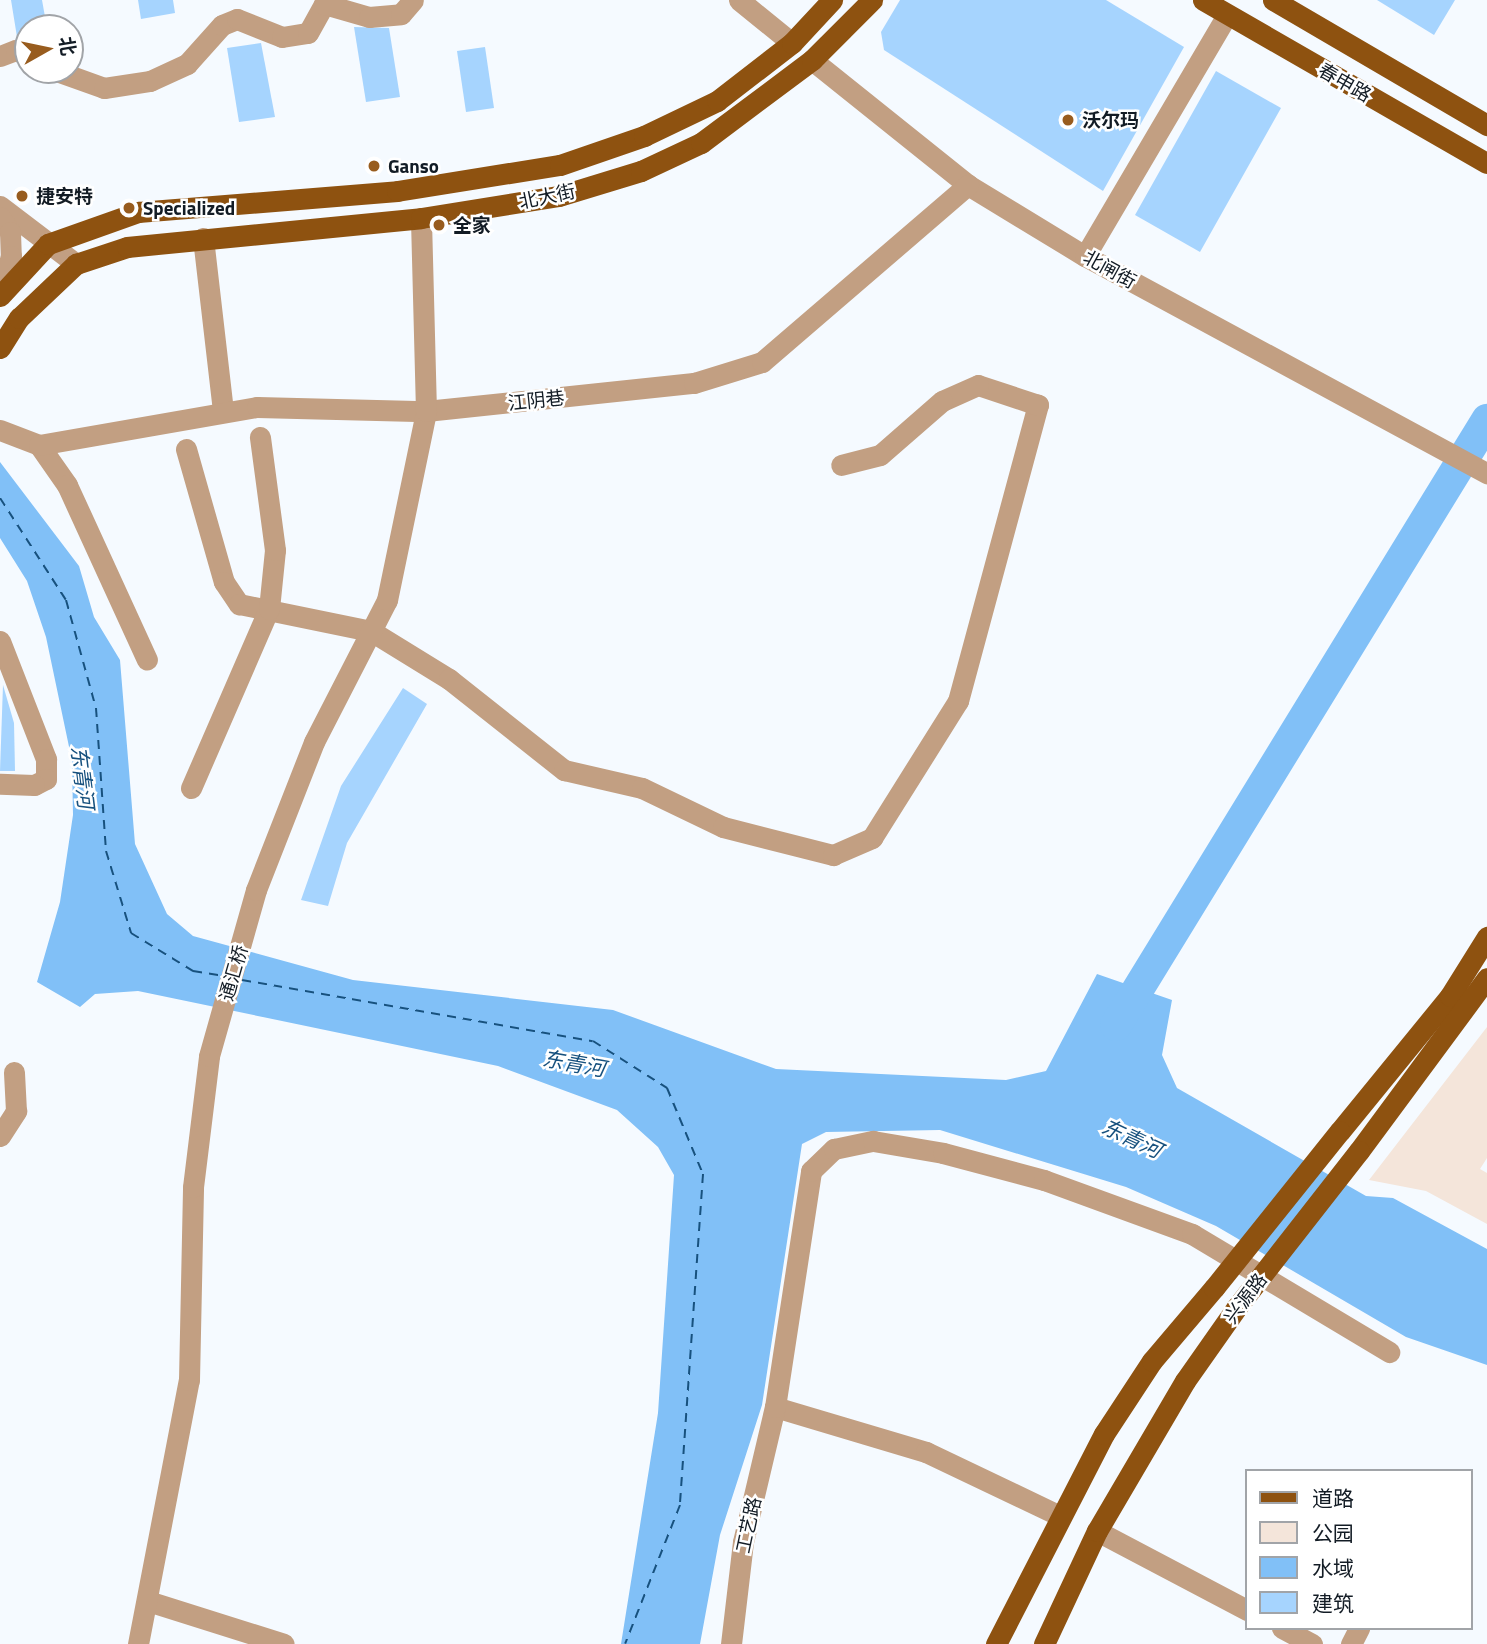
<!DOCTYPE html>
<meta charset="utf-8">
<style>
body{margin:0}
#map{position:relative;width:1487px;height:1644px;overflow:hidden;background:#f5faff;font-family:"Titillium Web","Noto Sans SC",sans-serif}
div>[style]{position:absolute}
.green>*{inset:0;background:#f4e5da}
.water>*{inset:0;background:#81c0f7}
.river>*{height:32px;margin:-16px;padding:0 16px;transform-origin:16px;border-radius:16px;background:#81c0f7}
.ferry>*{height:2px;margin-top:-1px;transform-origin:0;background:repeating-linear-gradient(90deg,#17517e 0 9px,transparent 0 16px)}
.building>*{inset:0;background:#a6d4fe}
.minor>*{height:21px;margin:-10.5px;padding:0 10.5px;transform-origin:10.5px;border-radius:10.5px;background:#c29f82}
.major>*{height:21px;margin:-10.5px;padding:0 10.5px;transform-origin:10.5px;border-radius:10.5px;background:#8e5210}
.major-bridge>*{height:21px;margin:-10.5px;padding:0 10.5px;transform-origin:10.5px;border-radius:10.5px;background:#8e5210}
.dots>*{width:19px;height:19px;translate:-50% -50%;box-sizing:border-box;border:4px solid #fff;border-radius:50%}
span{translate:-50% -50%;white-space:nowrap;text-align:center;line-height:1.15;-webkit-text-stroke:5px #fff;paint-order:stroke}
.street-label{font-size:19px;color:#131c25}
.poi-label{font-size:19px;color:#131c25;font-weight:700}
.left{translate:0 -50%;text-align:left}
.water-label{font-size:21px;color:#17517e;font-style:italic}
.legend{position:absolute;left:1245px;top:1469px;width:228px;height:161px;box-sizing:border-box;background:#fff;border:2px solid #a1a4a8;margin:0;padding:9px 12px;list-style:none;font-size:21px;color:#131c25}
.legend li{display:flex;align-items:center;gap:14px;height:35px}
.legend b{width:35px;border:2px solid #a1a4a8}
.north{position:absolute;left:14px;top:14px;width:70px;height:70px;box-sizing:border-box;background:#fff;border:2px solid #a1a4a8;border-radius:50%;rotate:81deg;font-size:19px;font-weight:700;line-height:28px;text-align:center;color:#131c25}
.north::after{content:'';display:block;margin:auto;width:24px;height:32px;background:#985c1e;clip-path:polygon(50% 0,100% 100%,50% 72%,0 100%)}
</style>
<div id="map">
<div class="green">
<i style="clip-path:polygon(1487px 1027px,1487px 1158px,1480px 1169px,1487px 1173px,1487px 1224px,1426px 1191px,1369px 1180px)"></i>
</div>
<div class="water">
<i style="clip-path:polygon(0 462px,79px 566px,94px 617px,120px 660px,135px 844px,167px 914px,193px 936px,353px 980px,613px 1010px,776px 1069px,1006px 1080px,1046px 1071px,1097px 974px,1172px 1000px,1162px 1055px,1177px 1088px,1366px 1196px,1393px 1198px,1487px 1249px,1487px 1365px,1406px 1337px,1216px 1226px,1126px 1187px,940px 1130px,826px 1132px,802px 1144px,762px 1405px,720px 1535px,700px 1644px,621px 1644px,658px 1413px,674px 1175px,658px 1147px,617px 1110px,498px 1066px,138px 991px,95px 994px,80px 1007px,37px 982px,60px 902px,73px 815px,72px 761px,46px 637px,27px 581px,0 538px)"></i>
</div>
<div class="river">
<i style="left:1116px;top:1025px;width:710px;rotate:-58.48deg"></i>
</div>
<div class="ferry">
<i style="left:0;top:498px;width:121px;rotate:57.1deg"></i>
<i style="left:66px;top:600px;width:112px;rotate:74.5deg"></i>
<i style="left:96px;top:708px;width:143px;rotate:86deg"></i>
<i style="left:106px;top:851px;width:86px;rotate:73deg"></i>
<i style="left:131px;top:933px;width:73px;rotate:31.5deg"></i>
<i style="left:193px;top:971px;width:30px;rotate:9deg"></i>
<i style="left:242px;top:980px;width:356px;rotate:9.9deg"></i>
<i style="left:593px;top:1041px;width:88px;rotate:32.4deg"></i>
<i style="left:667px;top:1088px;width:93px;rotate:67.3deg"></i>
<i style="left:703px;top:1174px;width:332px;rotate:94deg"></i>
<i style="left:680px;top:1505px;width:149px;rotate:111.6deg"></i>
</div>
<div class="building">
<i style="clip-path:polygon(11px 0,42px 0,47px 28px,28px 28px,28px 41px,17px 37px)"></i>
<i style="clip-path:polygon(138px 0,173px 0,175px 13px,141px 19px)"></i>
<i style="clip-path:polygon(900px 0,1106px 0,1184px 47px,1103px 191px,884px 50px,881px 32px)"></i>
<i style="clip-path:polygon(1377px 0,1455px 0,1434px 35px)"></i>
<i style="clip-path:polygon(354px 27px,389px 28px,400px 97px,366px 102px)"></i>
<i style="clip-path:polygon(261px 43px,275px 117px,239px 122px,227px 48px)"></i>
<i style="clip-path:polygon(485px 47px,494px 108px,466px 112px,457px 51px)"></i>
<i style="clip-path:polygon(1216px 71px,1281px 108px,1200px 252px,1135px 215px)"></i>
<i style="clip-path:polygon(3px 685px,14px 723px,15px 771px,0 771px)"></i>
<i style="clip-path:polygon(403px 688px,427px 704px,347px 843px,328px 906px,301px 900px,341px 786px)"></i>
</div>
<div class="minor">
<i style="left:739px;top:0;width:68px;rotate:39.1deg"></i>
<i style="left:0;top:56px;width:17px;rotate:-21deg"></i>
<i style="left:16px;top:50px;width:13px;rotate:27deg"></i>
<i style="left:812px;top:60px;width:200px;rotate:38.7deg"></i>
<i style="left:968px;top:185px;width:137px;rotate:31.3deg"></i>
<i style="left:1085px;top:256px;width:457px;rotate:28.4deg"></i>
<i style="left:54px;top:70px;width:53px;rotate:19.8deg"></i>
<i style="left:104px;top:88px;width:47px;rotate:-8.7deg"></i>
<i style="left:150px;top:81px;width:41px;rotate:-24.7deg"></i>
<i style="left:187px;top:64px;width:52px;rotate:-48.1deg"></i>
<i style="left:222px;top:25px;width:16px;rotate:-22deg"></i>
<i style="left:237px;top:19px;width:48px;rotate:21.8deg"></i>
<i style="left:282px;top:37px;width:26px;rotate:-9deg"></i>
<i style="left:308px;top:33px;width:33px;rotate:-61deg"></i>
<i style="left:324px;top:4px;width:47px;rotate:16.1deg"></i>
<i style="left:369px;top:17px;width:32px;rotate:-5deg"></i>
<i style="left:401px;top:14px;width:18px;rotate:-49deg"></i>
<i style="left:0;top:206px;width:96px;rotate:37.3deg"></i>
<i style="left:0;top:217px;width:18px;rotate:56deg"></i>
<i style="left:10px;top:232px;width:24px;rotate:88deg"></i>
<i style="left:11px;top:256px;width:39px;rotate:107deg"></i>
<i style="left:203px;top:238px;width:174px;rotate:83.4deg"></i>
<i style="left:1085px;top:256px;width:280px;rotate:-59.5deg"></i>
<i style="left:0;top:430px;width:42px;rotate:21deg"></i>
<i style="left:39px;top:445px;width:49px;rotate:55deg"></i>
<i style="left:67px;top:485px;width:192px;rotate:65.4deg"></i>
<i style="left:39px;top:445px;width:221px;rotate:-9.9deg"></i>
<i style="left:257px;top:407px;width:169px;rotate:1.4deg"></i>
<i style="left:426px;top:411px;width:269px;rotate:-6deg"></i>
<i style="left:694px;top:383px;width:71px;rotate:-17.2deg"></i>
<i style="left:762px;top:362px;width:272px;rotate:-40.7deg"></i>
<i style="left:186px;top:449px;width:138px;rotate:74.1deg"></i>
<i style="left:224px;top:582px;width:27px;rotate:56deg"></i>
<i style="left:239px;top:604px;width:135px;rotate:11.6deg"></i>
<i style="left:371px;top:631px;width:92px;rotate:31.6deg"></i>
<i style="left:449px;top:679px;width:147px;rotate:38.4deg"></i>
<i style="left:564px;top:770px;width:80px;rotate:13deg"></i>
<i style="left:642px;top:788px;width:90px;rotate:25.7deg"></i>
<i style="left:723px;top:827px;width:114px;rotate:14.3deg"></i>
<i style="left:833px;top:855px;width:43px;rotate:-23.6deg"></i>
<i style="left:872px;top:838px;width:162px;rotate:-57.9deg"></i>
<i style="left:958px;top:701px;width:307px;rotate:-74.9deg"></i>
<i style="left:1038px;top:405px;width:63px;rotate:-161.6deg"></i>
<i style="left:978px;top:385px;width:39px;rotate:156deg"></i>
<i style="left:942px;top:401px;width:82px;rotate:138.9deg"></i>
<i style="left:880px;top:455px;width:40px;rotate:165.6deg"></i>
<i style="left:0;top:641px;width:127px;rotate:68.7deg"></i>
<i style="left:46px;top:759px;width:20px;rotate:90deg"></i>
<i style="left:46px;top:779px;width:13px;rotate:153deg"></i>
<i style="left:34px;top:785px;width:34px;rotate:-178deg"></i>
<i style="left:191px;top:788px;width:195px;rotate:-66.5deg"></i>
<i style="left:269px;top:609px;width:59px;rotate:-84.2deg"></i>
<i style="left:275px;top:550px;width:114px;rotate:-97.6deg"></i>
<i style="left:0;top:1136px;width:30px;rotate:-57deg"></i>
<i style="left:16px;top:1111px;width:39px;rotate:-93deg"></i>
<i style="left:775px;top:1407px;width:158px;rotate:16.6deg"></i>
<i style="left:926px;top:1452px;width:146px;rotate:25.5deg"></i>
<i style="left:1097px;top:1531px;width:170px;rotate:27.8deg"></i>
<i style="left:151px;top:1602px;width:139px;rotate:17.5deg"></i>
<i style="left:1282px;top:1628px;width:34px;rotate:28deg"></i>
<i style="left:138px;top:1644px;width:269px;rotate:-79.1deg"></i>
<i style="left:189px;top:1380px;width:193px;rotate:-88.8deg"></i>
<i style="left:193px;top:1187px;width:132px;rotate:-83deg"></i>
<i style="left:209px;top:1056px;width:173px;rotate:-74.2deg"></i>
<i style="left:256px;top:890px;width:159px;rotate:-68.6deg"></i>
<i style="left:314px;top:742px;width:160px;rotate:-62.8deg"></i>
<i style="left:387px;top:600px;width:193px;rotate:-78.3deg"></i>
<i style="left:426px;top:411px;width:193px;rotate:-91.5deg"></i>
<i style="left:731px;top:1644px;width:103px;rotate:-83.3deg"></i>
<i style="left:743px;top:1542px;width:139px;rotate:-76.7deg"></i>
<i style="left:775px;top:1407px;width:239px;rotate:-81.3deg"></i>
<i style="left:811px;top:1171px;width:32px;rotate:-44deg"></i>
<i style="left:834px;top:1149px;width:40px;rotate:-12deg"></i>
<i style="left:873px;top:1141px;width:71px;rotate:9.7deg"></i>
<i style="left:943px;top:1153px;width:105px;rotate:15deg"></i>
<i style="left:1044px;top:1180px;width:158px;rotate:20deg"></i>
<i style="left:1192px;top:1234px;width:230px;rotate:30.9deg"></i>
<i style="left:1351px;top:1644px;width:18px;rotate:-63deg"></i>
</div>
<div class="major">
<i style="left:1203px;top:0;width:327px;rotate:29.9deg"></i>
<i style="left:1273px;top:0;width:248px;rotate:30.3deg"></i>
<i style="left:0;top:296px;width:71px;rotate:-47.3deg"></i>
<i style="left:48px;top:244px;width:96px;rotate:-19.6deg"></i>
<i style="left:138px;top:212px;width:260px;rotate:-4.6deg"></i>
<i style="left:397px;top:191px;width:165px;rotate:-9.1deg"></i>
<i style="left:560px;top:165px;width:89px;rotate:-19deg"></i>
<i style="left:644px;top:136px;width:81px;rotate:-25.6deg"></i>
<i style="left:717px;top:101px;width:95px;rotate:-37.7deg"></i>
<i style="left:792px;top:43px;width:59px;rotate:-47.1deg"></i>
<i style="left:0;top:348px;width:36px;rotate:-58deg"></i>
<i style="left:19px;top:318px;width:79px;rotate:-43.5deg"></i>
<i style="left:76px;top:264px;width:54px;rotate:-18.4deg"></i>
<i style="left:127px;top:247px;width:295px;rotate:-5.6deg"></i>
<i style="left:421px;top:218px;width:140px;rotate:-9.1deg"></i>
<i style="left:559px;top:196px;width:86px;rotate:-17deg"></i>
<i style="left:641px;top:171px;width:66px;rotate:-25deg"></i>
<i style="left:701px;top:143px;width:139px;rotate:-36.8deg"></i>
<i style="left:812px;top:60px;width:85px;rotate:-45deg"></i>
<i style="left:1340px;top:1131px;width:174px;rotate:-50.8deg"></i>
<i style="left:1450px;top:996px;width:70px;rotate:-57.9deg"></i>
<i style="left:1359px;top:1151px;width:215px;rotate:-53.5deg"></i>
<i style="left:996px;top:1644px;width:236px;rotate:-62.8deg"></i>
<i style="left:1104px;top:1434px;width:87px;rotate:-56.7deg"></i>
<i style="left:1152px;top:1361px;width:96px;rotate:-49.7deg"></i>
<i style="left:1044px;top:1644px;width:125px;rotate:-64.9deg"></i>
<i style="left:1097px;top:1531px;width:174px;rotate:-59.6deg"></i>
<i style="left:1185px;top:1381px;width:90px;rotate:-54.9deg"></i>
</div>
<div class="major-bridge">
<i style="left:1214px;top:1288px;width:201px;rotate:-51.3deg"></i>
<i style="left:1237px;top:1307px;width:198px;rotate:-52deg"></i>
</div>
<div class="dots">
<i style="left:1068px;top:120px;background:#985c1e"></i>
<i style="left:374px;top:166px;background:#985c1e"></i>
<i style="left:22px;top:196px;background:#985c1e"></i>
<i style="left:129px;top:208px;background:#985c1e"></i>
<i style="left:439px;top:225px;background:#985c1e"></i>
</div>
<div class="street-label">
<span style="left:1345px;top:82px;rotate:30deg">春申路</span>
<span style="left:547px;top:196px;rotate:-12deg">北大街</span>
<span style="left:1110px;top:269px;rotate:29deg">北闸街</span>
<span style="left:536px;top:400px;rotate:-6deg">江阴巷</span>
<span style="left:233px;top:973px;rotate:-74deg">通汇桥</span>
<span style="left:1245px;top:1298px;rotate:-53deg">兴源路</span>
<span style="left:748px;top:1525px;rotate:-78deg">工艺路</span>
</div>
<div class="poi-label">
<span class="left" style="left:1082px;top:120px">沃尔玛</span>
<span class="left" style="left:388px;top:166px">Ganso</span>
<span class="left" style="left:36px;top:196px">捷安特</span>
<span class="left" style="left:143px;top:208px">Specialized</span>
<span class="left" style="left:453px;top:225px">全家</span>
</div>
<div class="water-label">
<span style="left:83px;top:777px;rotate:83deg">东青河</span>
<span style="left:574px;top:1063px;rotate:10deg">东青河</span>
<span style="left:1132px;top:1138px;rotate:25deg">东青河</span>
</div>
<ul class="legend">
<li><b style="height:9px;background:#8e5210"></b>道路</li>
<li><b style="height:19px;background:#f4e5da"></b>公园</li>
<li><b style="height:19px;background:#81c0f7"></b>水域</li>
<li><b style="height:19px;background:#a6d4fe"></b>建筑</li>
</ul>
<div class="north">北</div>
</div>
